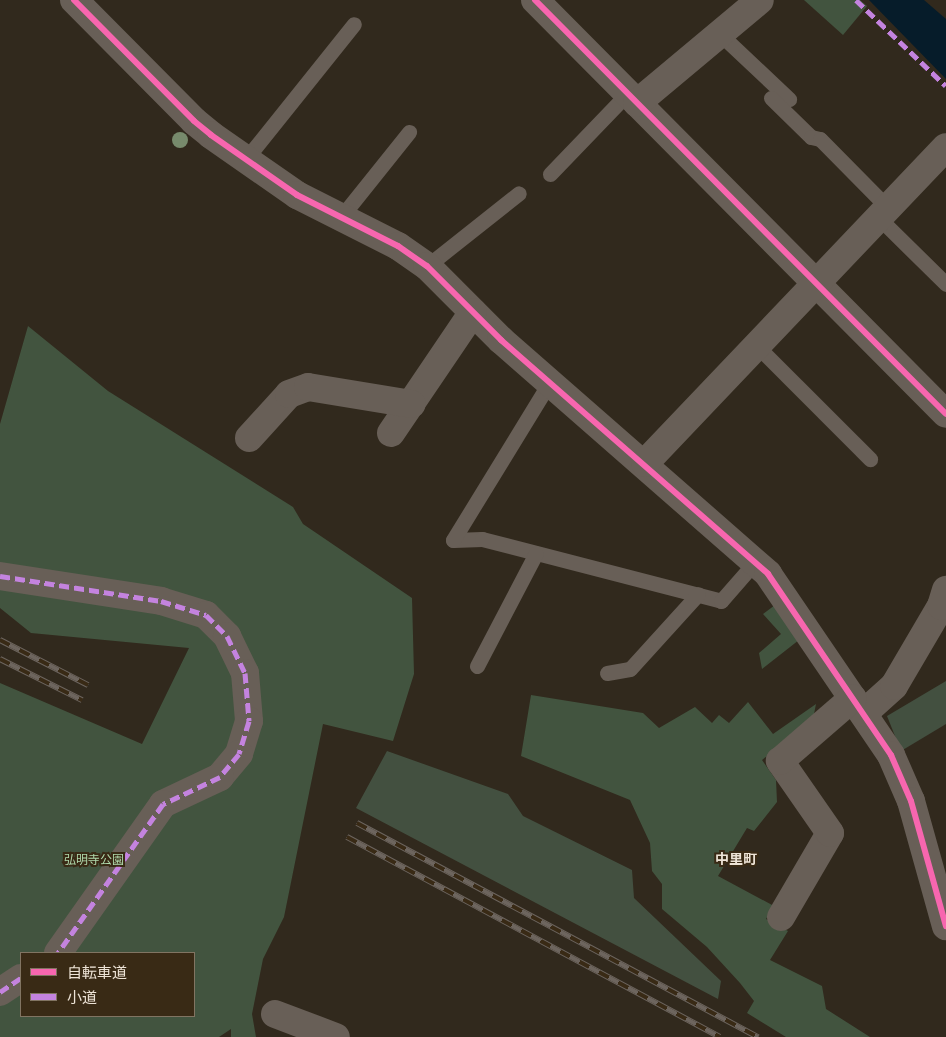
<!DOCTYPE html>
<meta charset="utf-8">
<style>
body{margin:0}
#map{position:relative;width:946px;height:1037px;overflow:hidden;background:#31291d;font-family:"PT Sans Narrow","Noto Sans JP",sans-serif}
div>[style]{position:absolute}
.green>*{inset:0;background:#435040}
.forest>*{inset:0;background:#42543f}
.water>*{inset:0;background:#061c2a}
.lane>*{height:15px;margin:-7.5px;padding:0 7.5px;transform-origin:7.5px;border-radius:7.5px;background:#685f57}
.street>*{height:28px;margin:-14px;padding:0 14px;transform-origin:14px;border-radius:14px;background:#685f57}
.rail>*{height:5.5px;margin-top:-2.75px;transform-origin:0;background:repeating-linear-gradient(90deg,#392a15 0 11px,#6d655e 0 22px);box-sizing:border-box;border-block:1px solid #6d655e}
.quiet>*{height:5px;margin-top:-2.5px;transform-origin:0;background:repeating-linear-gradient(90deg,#c483df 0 10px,transparent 0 15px)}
.cycleway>*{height:6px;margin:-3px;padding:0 3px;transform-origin:3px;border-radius:3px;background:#f766af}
.trees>*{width:16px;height:16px;margin:-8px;border-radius:50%;background:#778a6c}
span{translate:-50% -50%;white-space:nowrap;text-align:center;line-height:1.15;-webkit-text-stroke:4px #392a15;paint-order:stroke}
.park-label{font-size:12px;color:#b0daad}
.neighbourhood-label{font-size:14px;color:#ede3d6;font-weight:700}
.legend{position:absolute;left:20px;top:952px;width:175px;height:65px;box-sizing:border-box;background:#392a15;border:1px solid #817462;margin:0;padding:6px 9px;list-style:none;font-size:15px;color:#ede3d6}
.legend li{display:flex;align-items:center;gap:10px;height:25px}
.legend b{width:25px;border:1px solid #817462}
</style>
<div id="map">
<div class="green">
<i style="clip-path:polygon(946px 681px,946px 724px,901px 751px,887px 716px)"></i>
<i style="clip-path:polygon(387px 751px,508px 794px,523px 816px,632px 870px,634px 898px,721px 981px,718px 999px,356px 808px)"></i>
</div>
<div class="forest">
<i style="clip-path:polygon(804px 0,860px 0,867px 6px,843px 35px)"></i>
<i style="clip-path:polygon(evenodd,28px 326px,108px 391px,293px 507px,303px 524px,412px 598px,414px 674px,393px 741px,323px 724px,284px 917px,263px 959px,252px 1014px,256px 1037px,231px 1037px,231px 1029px,219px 1037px,0 1037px,0 683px,142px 744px,189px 648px,31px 633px,0 608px,0 424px,28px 326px,21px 953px,194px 953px,194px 1016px,21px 1016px,21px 953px)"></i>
<i style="clip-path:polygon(775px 605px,799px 640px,762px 669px,759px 653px,781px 634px,763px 614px)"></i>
<i style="clip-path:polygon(531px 695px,643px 713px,659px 728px,695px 707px,712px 723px,719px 715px,729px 723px,748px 702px,773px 734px,816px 704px,813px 719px,762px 760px,776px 780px,777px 802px,754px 831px,747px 828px,718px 876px,774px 906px,766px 919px,788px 931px,770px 960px,822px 986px,826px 1009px,870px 1037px,786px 1037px,747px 1013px,754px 1001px,740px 983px,707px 947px,662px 909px,662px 884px,652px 871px,650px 843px,630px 800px,521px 756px)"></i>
</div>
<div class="water">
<i style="clip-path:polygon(869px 0,924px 0,946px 19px,946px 79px)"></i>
</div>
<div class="lane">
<i style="left:720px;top:34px;width:95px;rotate:43.3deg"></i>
<i style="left:771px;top:98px;width:56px;rotate:44.3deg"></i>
<i style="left:811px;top:137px;width:9px;rotate:13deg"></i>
<i style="left:820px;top:139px;width:97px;rotate:45.4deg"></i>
<i style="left:245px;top:160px;width:174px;rotate:-51.3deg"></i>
<i style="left:550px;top:174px;width:112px;rotate:-46.1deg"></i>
<i style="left:341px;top:217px;width:109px;rotate:-51.3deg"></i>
<i style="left:879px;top:218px;width:94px;rotate:44.6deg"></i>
<i style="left:427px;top:266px;width:117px;rotate:-38.4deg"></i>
<i style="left:757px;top:346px;width:160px;rotate:45deg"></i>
<i style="left:453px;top:540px;width:29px;rotate:-2deg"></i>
<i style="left:482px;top:539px;width:247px;rotate:14.5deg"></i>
<i style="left:721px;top:601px;width:52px;rotate:-48.9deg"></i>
<i style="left:453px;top:540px;width:185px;rotate:-58.5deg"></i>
<i style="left:477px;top:666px;width:127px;rotate:-62.4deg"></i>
<i style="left:607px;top:673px;width:23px;rotate:-10deg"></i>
<i style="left:630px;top:669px;width:101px;rotate:-47.8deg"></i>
</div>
<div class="street">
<i style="left:74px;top:0;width:170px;rotate:45.2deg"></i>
<i style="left:194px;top:121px;width:22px;rotate:39deg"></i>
<i style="left:211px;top:135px;width:105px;rotate:34.9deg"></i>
<i style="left:297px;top:195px;width:113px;rotate:26.8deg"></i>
<i style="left:398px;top:246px;width:35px;rotate:35deg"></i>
<i style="left:427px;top:266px;width:105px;rotate:45deg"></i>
<i style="left:501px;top:340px;width:355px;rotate:41.2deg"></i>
<i style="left:768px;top:574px;width:219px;rotate:55.8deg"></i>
<i style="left:891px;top:755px;width:50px;rotate:66.5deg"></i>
<i style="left:911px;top:801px;width:130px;rotate:74.4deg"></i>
<i style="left:535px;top:0;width:583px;rotate:45.21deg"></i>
<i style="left:637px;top:103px;width:160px;rotate:-39.9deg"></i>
<i style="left:391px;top:433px;width:146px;rotate:-55.9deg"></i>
<i style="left:249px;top:438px;width:59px;rotate:-47.7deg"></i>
<i style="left:289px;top:394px;width:20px;rotate:-20deg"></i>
<i style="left:308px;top:387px;width:105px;rotate:9.3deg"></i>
<i style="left:645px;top:463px;width:436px;rotate:-46.4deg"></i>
<i style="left:0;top:576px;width:163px;rotate:8.8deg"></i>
<i style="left:161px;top:601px;width:47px;rotate:17.3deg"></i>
<i style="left:206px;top:615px;width:30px;rotate:45deg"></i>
<i style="left:227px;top:636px;width:41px;rotate:64.1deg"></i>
<i style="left:245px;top:673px;width:48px;rotate:85.2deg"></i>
<i style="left:249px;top:721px;width:34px;rotate:107deg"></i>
<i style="left:239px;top:754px;width:30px;rotate:130deg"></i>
<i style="left:220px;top:777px;width:63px;rotate:154.7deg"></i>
<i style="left:163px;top:804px;width:182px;rotate:125.2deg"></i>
<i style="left:864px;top:713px;width:40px;rotate:-42deg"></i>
<i style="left:894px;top:686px;width:93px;rotate:-59.6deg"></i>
<i style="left:941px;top:606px;width:17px;rotate:-73deg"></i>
<i style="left:781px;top:917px;width:97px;rotate:-59.7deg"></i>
<i style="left:830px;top:833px;width:88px;rotate:-124.8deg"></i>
<i style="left:780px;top:761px;width:96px;rotate:-40.8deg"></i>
<i style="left:0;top:992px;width:25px;rotate:-34deg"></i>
<i style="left:275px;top:1014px;width:65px;rotate:20.7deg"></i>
</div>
<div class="rail">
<i style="left:0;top:640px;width:99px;rotate:27.1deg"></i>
<i style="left:0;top:659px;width:92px;rotate:26.6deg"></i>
<i style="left:357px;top:823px;width:455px;rotate:28.1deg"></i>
<i style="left:347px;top:837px;width:423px;rotate:28.2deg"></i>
</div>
<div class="quiet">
<i style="left:856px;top:0;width:124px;rotate:43.7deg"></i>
<i style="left:0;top:576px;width:163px;rotate:8.8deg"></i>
<i style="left:161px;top:601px;width:47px;rotate:17.3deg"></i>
<i style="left:206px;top:615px;width:30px;rotate:45deg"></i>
<i style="left:227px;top:636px;width:41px;rotate:64.1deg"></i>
<i style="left:245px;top:673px;width:48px;rotate:85.2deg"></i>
<i style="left:249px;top:721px;width:34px;rotate:107deg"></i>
<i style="left:239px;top:754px;width:30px;rotate:130deg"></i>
<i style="left:220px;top:777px;width:63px;rotate:154.7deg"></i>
<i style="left:163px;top:804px;width:182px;rotate:125.2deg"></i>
<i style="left:0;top:992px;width:25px;rotate:-34deg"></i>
</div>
<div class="cycleway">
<i style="left:74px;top:0;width:170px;rotate:45.2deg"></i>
<i style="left:194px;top:121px;width:22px;rotate:39deg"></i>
<i style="left:211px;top:135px;width:105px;rotate:34.9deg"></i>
<i style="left:297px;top:195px;width:113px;rotate:26.8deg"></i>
<i style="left:398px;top:246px;width:35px;rotate:35deg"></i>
<i style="left:427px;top:266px;width:105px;rotate:45deg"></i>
<i style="left:501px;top:340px;width:355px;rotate:41.2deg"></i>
<i style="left:768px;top:574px;width:219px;rotate:55.8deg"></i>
<i style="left:891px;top:755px;width:50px;rotate:66.5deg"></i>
<i style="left:911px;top:801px;width:130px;rotate:74.4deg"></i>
<i style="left:535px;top:0;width:583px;rotate:45.21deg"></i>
</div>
<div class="trees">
<i style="left:180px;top:140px"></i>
</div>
<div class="park-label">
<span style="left:94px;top:860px">弘明寺公園</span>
</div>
<div class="neighbourhood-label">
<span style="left:736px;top:859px">中里町</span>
</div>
<ul class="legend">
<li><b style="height:6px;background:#f766af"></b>自転車道</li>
<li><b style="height:6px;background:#c483df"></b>小道</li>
</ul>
</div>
